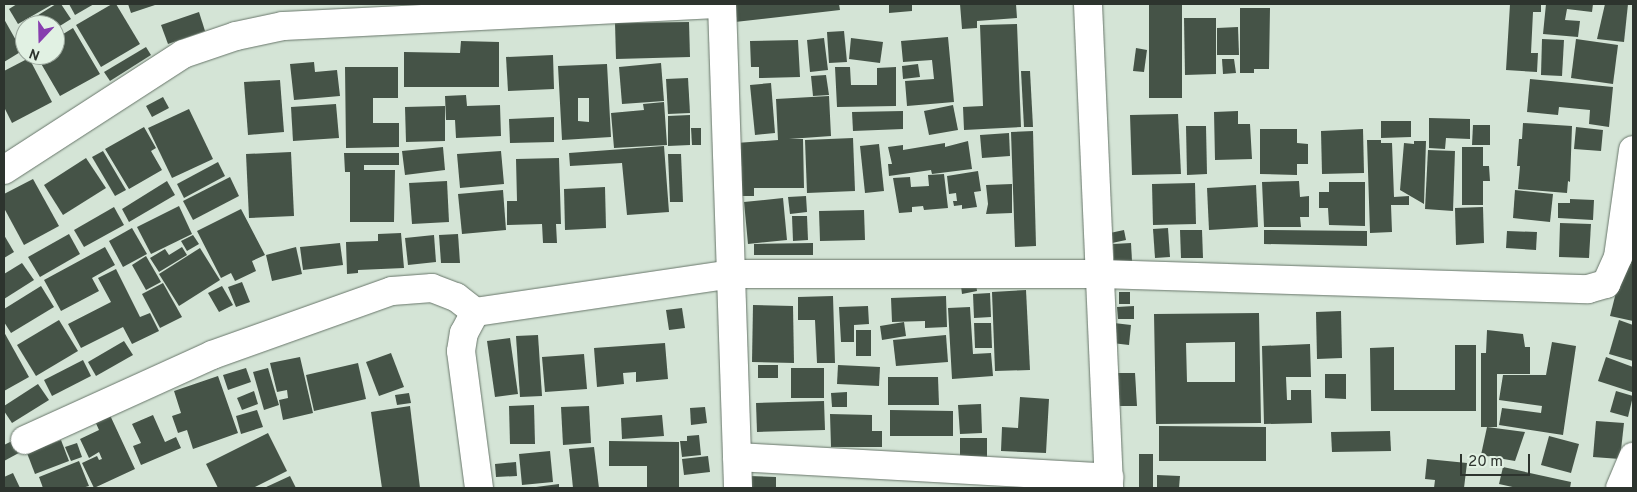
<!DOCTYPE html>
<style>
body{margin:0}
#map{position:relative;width:1637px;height:492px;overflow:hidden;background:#d4e4d6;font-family:Overpass,sans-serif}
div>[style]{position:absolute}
.building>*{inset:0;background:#455347}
.roads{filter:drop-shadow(0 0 1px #68766a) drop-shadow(0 0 1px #68766a)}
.minor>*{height:28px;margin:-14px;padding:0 14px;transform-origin:14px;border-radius:14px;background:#fff}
.tertiary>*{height:28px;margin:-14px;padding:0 14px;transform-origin:14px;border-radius:14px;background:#fff}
span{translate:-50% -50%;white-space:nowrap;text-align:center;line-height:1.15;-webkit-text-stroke:5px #e1f1e3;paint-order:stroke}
.frame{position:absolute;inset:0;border:5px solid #2d342e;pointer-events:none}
.north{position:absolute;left:15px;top:15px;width:50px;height:50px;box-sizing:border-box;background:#e1f1e3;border:1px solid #99a59b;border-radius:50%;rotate:201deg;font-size:14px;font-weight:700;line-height:20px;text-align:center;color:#2d342e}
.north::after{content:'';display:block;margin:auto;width:18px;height:22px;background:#873daf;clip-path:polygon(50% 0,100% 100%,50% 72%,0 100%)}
.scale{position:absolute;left:1460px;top:454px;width:70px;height:22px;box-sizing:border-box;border:2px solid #2d342e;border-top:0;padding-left:6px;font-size:15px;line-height:18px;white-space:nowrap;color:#2d342e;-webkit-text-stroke:4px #e1f1e3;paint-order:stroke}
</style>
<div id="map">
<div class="building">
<i style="clip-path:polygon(17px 4px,53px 4px,18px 24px,9px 9px)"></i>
<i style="clip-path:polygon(56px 4px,61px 4px,71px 19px,55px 29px,55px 25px,25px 25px,25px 36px,19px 27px)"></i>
<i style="clip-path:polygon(69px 4px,94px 4px,75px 15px)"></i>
<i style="clip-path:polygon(112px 4px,116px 4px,140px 44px,101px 67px,76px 25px)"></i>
<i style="clip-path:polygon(128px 4px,158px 4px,131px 13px)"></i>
<i style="clip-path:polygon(733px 4px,839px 4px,840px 10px,735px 22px)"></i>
<i style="clip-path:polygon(889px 4px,912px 4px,912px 11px,889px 13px)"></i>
<i style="clip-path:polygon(960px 4px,1016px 4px,1017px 18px,977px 21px,977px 28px,962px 29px)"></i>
<i style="clip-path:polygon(1149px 4px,1182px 4px,1182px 98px,1149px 98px)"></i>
<i style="clip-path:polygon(1510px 4px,1541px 4px,1541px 12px,1533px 12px,1531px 53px,1538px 53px,1537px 72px,1506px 70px)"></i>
<i style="clip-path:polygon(1546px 4px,1593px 4px,1592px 12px,1567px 9px,1565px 20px,1580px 21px,1578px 37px,1543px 34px)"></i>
<i style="clip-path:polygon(1605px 4px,1628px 4px,1624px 42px,1597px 39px)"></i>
<i style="clip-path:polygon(1240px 8px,1270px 8px,1269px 69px,1254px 69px,1254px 73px,1240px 73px)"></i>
<i style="clip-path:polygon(199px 12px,205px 31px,168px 44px,161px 25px)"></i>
<i style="clip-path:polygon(1184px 18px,1216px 18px,1216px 74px,1185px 75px)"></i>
<i style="clip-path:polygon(4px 19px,22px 51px,4px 62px)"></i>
<i style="clip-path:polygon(689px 22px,690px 57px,616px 59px,615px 23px)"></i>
<i style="clip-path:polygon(1017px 24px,1021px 127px,964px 130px,963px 107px,983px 106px,980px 25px)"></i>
<i style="clip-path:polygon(1238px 27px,1239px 55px,1217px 55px,1217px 28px)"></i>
<i style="clip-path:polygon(73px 28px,100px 74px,60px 96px,36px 55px,55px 55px,55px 39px)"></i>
<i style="clip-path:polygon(844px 31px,847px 62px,829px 63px,827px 32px)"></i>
<i style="clip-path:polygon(948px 37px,954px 102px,907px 106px,905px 81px,934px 79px,932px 60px,903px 62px,901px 41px)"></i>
<i style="clip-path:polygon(824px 38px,828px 70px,810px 72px,807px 40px)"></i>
<i style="clip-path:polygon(851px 38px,883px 42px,880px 63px,849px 59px)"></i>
<i style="clip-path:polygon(1542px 39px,1564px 40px,1562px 76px,1541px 75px)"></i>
<i style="clip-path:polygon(1576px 39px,1618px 45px,1613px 84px,1571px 78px)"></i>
<i style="clip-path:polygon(798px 40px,800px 77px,759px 78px,759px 67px,751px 67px,750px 41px)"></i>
<i style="clip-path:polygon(461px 41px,499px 42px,499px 87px,404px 87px,404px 52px,460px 53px)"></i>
<i style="clip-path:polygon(146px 47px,151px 55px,110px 81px,104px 72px)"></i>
<i style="clip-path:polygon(1136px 48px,1147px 50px,1144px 72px,1133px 71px)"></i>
<i style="clip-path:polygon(553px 55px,554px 89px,508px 91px,506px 57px)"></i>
<i style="clip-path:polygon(29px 58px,52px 102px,12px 123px,4px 107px,4px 71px)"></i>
<i style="clip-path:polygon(1222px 59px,1234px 59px,1236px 73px,1223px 74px)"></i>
<i style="clip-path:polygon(314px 62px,315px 72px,337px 70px,340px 96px,294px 100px,290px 64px)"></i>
<i style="clip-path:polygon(661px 63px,664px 101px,622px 104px,619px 67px)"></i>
<i style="clip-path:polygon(evenodd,607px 64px,611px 137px,562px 140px,558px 66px,607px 64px,578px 98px,589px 98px,589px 122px,578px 121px,578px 98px)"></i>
<i style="clip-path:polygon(918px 64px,920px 77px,903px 79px,902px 66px)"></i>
<i style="clip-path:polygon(345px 67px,398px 67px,398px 98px,373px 98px,373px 123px,399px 123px,399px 147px,346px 148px)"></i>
<i style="clip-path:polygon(835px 67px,850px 67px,851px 85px,877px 85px,877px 68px,896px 67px,896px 106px,837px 107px)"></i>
<i style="clip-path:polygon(1021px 71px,1030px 71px,1033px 127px,1024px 127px)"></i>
<i style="clip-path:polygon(826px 75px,829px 95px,813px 96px,811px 76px)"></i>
<i style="clip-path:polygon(688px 78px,690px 113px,668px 114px,666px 79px)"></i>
<i style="clip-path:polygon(1530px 79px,1613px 87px,1609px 127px,1589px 124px,1590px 110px,1559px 107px,1558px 115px,1527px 112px)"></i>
<i style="clip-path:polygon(280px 80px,284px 132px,248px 135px,244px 82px)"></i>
<i style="clip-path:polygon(771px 83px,775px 133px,755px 135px,750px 85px)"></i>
<i style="clip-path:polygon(466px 95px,467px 106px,500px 105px,501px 136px,456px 138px,455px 120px,446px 120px,445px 96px)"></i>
<i style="clip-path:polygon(829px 96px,831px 136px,789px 139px,803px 139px,804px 188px,754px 188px,754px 196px,737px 196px,736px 143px,778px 140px,776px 99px)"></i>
<i style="clip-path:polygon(163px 97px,169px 108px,152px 117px,146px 106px)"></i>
<i style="clip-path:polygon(664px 102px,667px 145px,614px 148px,611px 113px,644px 110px,643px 104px)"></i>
<i style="clip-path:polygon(336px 104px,339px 138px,293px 141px,291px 107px)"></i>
<i style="clip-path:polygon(953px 105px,958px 130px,929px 135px,924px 111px)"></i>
<i style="clip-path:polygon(445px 106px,445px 141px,406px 142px,405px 107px)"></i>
<i style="clip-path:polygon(189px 109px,213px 159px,172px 178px,148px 128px)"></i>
<i style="clip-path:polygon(903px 111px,903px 129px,853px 131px,852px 112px)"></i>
<i style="clip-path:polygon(1238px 111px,1238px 124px,1250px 124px,1252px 159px,1215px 160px,1214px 112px)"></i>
<i style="clip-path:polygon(1178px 114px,1181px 174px,1132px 175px,1130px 115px)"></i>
<i style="clip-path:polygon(690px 115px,690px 145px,668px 146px,668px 116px)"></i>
<i style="clip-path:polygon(554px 117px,554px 142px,510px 143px,509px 119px)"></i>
<i style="clip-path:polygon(1429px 118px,1470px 119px,1470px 139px,1446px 138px,1445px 149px,1429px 148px)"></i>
<i style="clip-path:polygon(1381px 121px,1411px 121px,1411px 137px,1381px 138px)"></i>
<i style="clip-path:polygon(1523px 123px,1572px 126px,1570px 182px,1568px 181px,1567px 193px,1518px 189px,1520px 166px,1517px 166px,1519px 139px,1522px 139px)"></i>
<i style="clip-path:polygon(1473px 125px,1490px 125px,1490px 145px,1472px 145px)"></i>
<i style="clip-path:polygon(1186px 126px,1206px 126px,1207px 174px,1187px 175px)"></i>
<i style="clip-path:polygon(144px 127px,156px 148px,151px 151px,162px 170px,129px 189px,105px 149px)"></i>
<i style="clip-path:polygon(1576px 127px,1603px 130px,1601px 151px,1574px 149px)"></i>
<i style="clip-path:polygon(691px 128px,701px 128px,701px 145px,692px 145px)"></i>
<i style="clip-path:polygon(1260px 129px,1297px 129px,1297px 143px,1308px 144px,1308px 164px,1297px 164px,1297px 175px,1260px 174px)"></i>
<i style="clip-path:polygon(1363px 129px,1364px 173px,1322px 174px,1321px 131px)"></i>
<i style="clip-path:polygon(1033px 131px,1036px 246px,1015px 247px,1011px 132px)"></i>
<i style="clip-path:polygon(1009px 133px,1010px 156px,982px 158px,980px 135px)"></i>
<i style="clip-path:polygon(853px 138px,855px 191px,807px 193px,805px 140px)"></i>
<i style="clip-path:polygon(1367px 140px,1381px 140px,1381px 143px,1392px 143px,1394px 197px,1409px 196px,1409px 205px,1391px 205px,1392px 232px,1370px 233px)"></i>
<i style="clip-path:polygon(968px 141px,972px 169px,932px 174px,931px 170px,889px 176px,888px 164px,892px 164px,888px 147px,903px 145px,903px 150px,945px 143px,945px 147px)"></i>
<i style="clip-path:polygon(1414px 141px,1426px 141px,1424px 204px,1400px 190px,1404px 143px,1414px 144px)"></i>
<i style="clip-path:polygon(879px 144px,884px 191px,865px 193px,860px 146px)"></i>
<i style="clip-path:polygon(664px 146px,669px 212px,627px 215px,622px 163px,570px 166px,569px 153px)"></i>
<i style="clip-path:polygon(443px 147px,445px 170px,405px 175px,402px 151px)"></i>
<i style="clip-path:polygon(1462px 147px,1483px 147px,1483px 166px,1489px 166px,1490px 181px,1483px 181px,1483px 205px,1462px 205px)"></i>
<i style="clip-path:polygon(1428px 150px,1455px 151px,1453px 211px,1425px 209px)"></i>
<i style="clip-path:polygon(103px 151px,126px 190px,115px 196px,92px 157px)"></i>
<i style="clip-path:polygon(501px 151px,504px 184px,460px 188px,457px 154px)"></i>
<i style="clip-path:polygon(291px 152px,294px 216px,249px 218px,246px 154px)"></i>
<i style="clip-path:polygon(344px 153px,399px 153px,399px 165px,364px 165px,364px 170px,395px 170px,394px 222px,350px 222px,350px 172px,345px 172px)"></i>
<i style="clip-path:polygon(668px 154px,681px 154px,683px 202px,670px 202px)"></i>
<i style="clip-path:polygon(86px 158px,106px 188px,63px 215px,44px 185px)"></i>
<i style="clip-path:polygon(559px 158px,561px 224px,556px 224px,557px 243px,543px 243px,542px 224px,507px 225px,507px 201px,517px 201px,516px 159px)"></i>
<i style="clip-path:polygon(218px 162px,225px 176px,184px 198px,177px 184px)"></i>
<i style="clip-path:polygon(978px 171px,981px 191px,974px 192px,977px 207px,962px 209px,962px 205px,954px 206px,953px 201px,957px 201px,956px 193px,949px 194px,947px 176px)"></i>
<i style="clip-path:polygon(944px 174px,948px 208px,924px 210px,923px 206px,912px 207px,912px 212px,899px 213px,893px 178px,910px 177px,911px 187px,929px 186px,928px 175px)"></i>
<i style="clip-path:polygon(230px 177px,239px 196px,193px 220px,183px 201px)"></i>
<i style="clip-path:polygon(33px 179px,59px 226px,24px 245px,4px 208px,4px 194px)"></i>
<i style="clip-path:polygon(167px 181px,175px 195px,129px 222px,122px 209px)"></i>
<i style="clip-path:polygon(447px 181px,449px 222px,412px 224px,409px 183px)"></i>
<i style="clip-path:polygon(1299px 181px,1300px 197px,1309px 196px,1309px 217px,1300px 217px,1301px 227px,1264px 227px,1262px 182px)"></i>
<i style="clip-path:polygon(1329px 182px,1365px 182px,1365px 226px,1329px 225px,1328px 208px,1319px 208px,1319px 192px,1329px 192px)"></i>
<i style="clip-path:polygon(1195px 183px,1196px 224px,1153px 225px,1152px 184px)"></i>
<i style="clip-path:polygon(1012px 184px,1012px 213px,986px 214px,988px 204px,986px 185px)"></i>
<i style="clip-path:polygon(1256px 185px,1258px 227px,1209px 230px,1207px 188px)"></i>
<i style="clip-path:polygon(605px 187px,606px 228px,565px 230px,564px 189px)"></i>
<i style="clip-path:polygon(503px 190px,506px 230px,462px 234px,458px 194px)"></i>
<i style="clip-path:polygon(1515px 190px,1553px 194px,1550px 222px,1513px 218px)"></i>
<i style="clip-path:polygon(806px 196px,807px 212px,790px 214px,788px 197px)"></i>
<i style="clip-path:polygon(783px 198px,787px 240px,748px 244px,744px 202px)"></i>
<i style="clip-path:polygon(1570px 199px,1594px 200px,1593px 220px,1558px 218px,1558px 203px,1570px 203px)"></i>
<i style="clip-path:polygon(179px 206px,192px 234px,151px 254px,137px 227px)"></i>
<i style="clip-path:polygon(114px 207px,124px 225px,84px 247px,74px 230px)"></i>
<i style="clip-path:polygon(1483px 207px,1484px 243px,1456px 245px,1455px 208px)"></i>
<i style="clip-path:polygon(241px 209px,265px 255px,252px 261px,256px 271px,235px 281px,231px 273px,221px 278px,197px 231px)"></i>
<i style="clip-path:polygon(864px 210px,865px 240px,820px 241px,819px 211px)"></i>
<i style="clip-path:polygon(792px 216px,807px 216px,808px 240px,793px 241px)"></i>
<i style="clip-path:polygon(1560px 223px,1591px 224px,1589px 258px,1559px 257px)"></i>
<i style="clip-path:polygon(132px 228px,147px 254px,123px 267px,109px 241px)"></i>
<i style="clip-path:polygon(1168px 228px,1170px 257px,1155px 258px,1153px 229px)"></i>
<i style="clip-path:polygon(1124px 230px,1126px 240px,1112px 243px,1110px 233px)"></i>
<i style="clip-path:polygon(1180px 230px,1202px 230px,1203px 258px,1181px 258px)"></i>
<i style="clip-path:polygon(1264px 230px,1367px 231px,1367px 246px,1264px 244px)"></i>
<i style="clip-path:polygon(1507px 231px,1537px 232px,1536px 250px,1506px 248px)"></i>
<i style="clip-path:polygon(401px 233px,404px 268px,358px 270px,358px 273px,347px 274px,346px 242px,378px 241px,378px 234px)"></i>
<i style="clip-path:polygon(69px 234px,80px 254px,40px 277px,28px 257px)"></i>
<i style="clip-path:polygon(458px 234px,460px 263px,441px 263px,439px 235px)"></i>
<i style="clip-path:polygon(4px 235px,14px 252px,4px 258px)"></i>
<i style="clip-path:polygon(193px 235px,199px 244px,187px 251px,181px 241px)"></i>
<i style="clip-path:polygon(434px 235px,436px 262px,408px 265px,405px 238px)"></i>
<i style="clip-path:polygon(340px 243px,343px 265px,303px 270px,300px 247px)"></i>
<i style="clip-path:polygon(813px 243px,813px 255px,754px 255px,754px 244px)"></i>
<i style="clip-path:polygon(1131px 243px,1132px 261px,1114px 262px,1113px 244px)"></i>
<i style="clip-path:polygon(105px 247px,115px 265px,92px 278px,99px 291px,61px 311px,44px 280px)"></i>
<i style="clip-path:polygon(182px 247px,187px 255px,159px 272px,150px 258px,165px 249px,169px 255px)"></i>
<i style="clip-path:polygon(296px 247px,302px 274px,272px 281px,266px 255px)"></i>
<i style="clip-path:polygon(200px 248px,220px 280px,179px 306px,159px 274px)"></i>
<i style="clip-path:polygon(146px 256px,161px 282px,146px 290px,132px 265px)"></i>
<i style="clip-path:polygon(1625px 257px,1633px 259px,1633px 321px,1610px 316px)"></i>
<i style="clip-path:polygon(22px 263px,34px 280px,4px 299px,4px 274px)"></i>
<i style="clip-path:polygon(116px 269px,140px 317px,150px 313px,159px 331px,132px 344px,123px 327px,81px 348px,68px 324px,111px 302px,98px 278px)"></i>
<i style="clip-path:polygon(975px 276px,977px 291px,962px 294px,960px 278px)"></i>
<i style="clip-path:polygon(242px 282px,250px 302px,236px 307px,228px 287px)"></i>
<i style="clip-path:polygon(163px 283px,182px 317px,160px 328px,142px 294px)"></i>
<i style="clip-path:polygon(41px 286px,54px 307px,11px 333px,4px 322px,4px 309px)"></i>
<i style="clip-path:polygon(222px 286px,233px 305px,219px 312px,208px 293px)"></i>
<i style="clip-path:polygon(1026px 290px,1030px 370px,995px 371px,992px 292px)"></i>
<i style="clip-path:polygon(1119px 292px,1130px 292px,1130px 304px,1119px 304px)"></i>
<i style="clip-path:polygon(990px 293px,991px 317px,974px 318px,973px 294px)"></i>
<i style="clip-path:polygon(833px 296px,835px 363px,817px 363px,815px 320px,798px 320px,798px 297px)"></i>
<i style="clip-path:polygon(946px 296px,947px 327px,925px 328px,925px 321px,892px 322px,891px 298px)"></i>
<i style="clip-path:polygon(753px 305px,793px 306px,794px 363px,752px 362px)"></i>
<i style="clip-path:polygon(868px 306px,869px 324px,854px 325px,854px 342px,841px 342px,839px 307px)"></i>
<i style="clip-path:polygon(1134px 306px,1134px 319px,1118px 319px,1117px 307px)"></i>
<i style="clip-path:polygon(970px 307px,973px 354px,991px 353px,993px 376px,952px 379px,948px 308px)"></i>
<i style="clip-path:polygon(682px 308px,685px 328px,669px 330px,666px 310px)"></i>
<i style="clip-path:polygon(1341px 311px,1342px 358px,1317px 359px,1316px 312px)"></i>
<i style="clip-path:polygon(evenodd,1259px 313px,1261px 423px,1156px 424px,1154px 314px,1259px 313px,1235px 342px,1235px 382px,1187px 382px,1186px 343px,1235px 342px)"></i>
<i style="clip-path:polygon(59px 320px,78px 351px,36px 376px,17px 345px)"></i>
<i style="clip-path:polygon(1619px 320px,1633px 325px,1633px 361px,1609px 354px)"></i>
<i style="clip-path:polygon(904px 322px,906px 336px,882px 340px,880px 326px)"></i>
<i style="clip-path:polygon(974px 323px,991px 323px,992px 348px,975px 348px)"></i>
<i style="clip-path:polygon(1114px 323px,1131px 325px,1129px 345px,1112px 343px)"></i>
<i style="clip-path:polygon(856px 330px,871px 330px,871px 356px,856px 356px)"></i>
<i style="clip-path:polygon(1487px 330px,1523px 334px,1525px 347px,1530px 347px,1530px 374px,1497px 374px,1497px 427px,1481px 427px,1481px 353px,1486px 353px)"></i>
<i style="clip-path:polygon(4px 332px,29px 377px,4px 391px)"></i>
<i style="clip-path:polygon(538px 335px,542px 396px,520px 397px,516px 336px)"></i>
<i style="clip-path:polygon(946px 335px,948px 362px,896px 366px,893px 340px)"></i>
<i style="clip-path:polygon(510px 338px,518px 394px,495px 397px,487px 341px)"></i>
<i style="clip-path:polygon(124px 341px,133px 355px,96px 376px,88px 362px)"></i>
<i style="clip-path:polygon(1552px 342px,1576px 346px,1563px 435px,1499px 425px,1502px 408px,1541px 413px,1542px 406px,1499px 400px,1503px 375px,1546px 375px)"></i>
<i style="clip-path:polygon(665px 343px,668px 379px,636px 382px,636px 372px,623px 373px,624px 384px,597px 387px,594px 348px)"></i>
<i style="clip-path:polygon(1310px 344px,1311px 377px,1286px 377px,1287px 400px,1291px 400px,1291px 390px,1311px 390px,1312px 423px,1264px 424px,1262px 346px)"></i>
<i style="clip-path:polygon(1455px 345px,1476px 345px,1476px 411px,1371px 411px,1370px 348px,1394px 347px,1394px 390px,1455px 390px)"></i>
<i style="clip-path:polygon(391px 353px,404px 387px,379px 396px,366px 362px)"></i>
<i style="clip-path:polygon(584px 354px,587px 389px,545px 392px,542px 357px)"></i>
<i style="clip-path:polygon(300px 357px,313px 413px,283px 420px,279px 400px,288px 398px,287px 390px,277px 392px,270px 363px)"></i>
<i style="clip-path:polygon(1606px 357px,1633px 367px,1632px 392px,1598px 381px)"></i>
<i style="clip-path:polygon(83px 360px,91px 376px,52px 396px,44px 380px)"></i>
<i style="clip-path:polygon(358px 363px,366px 399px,314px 411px,306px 375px)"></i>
<i style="clip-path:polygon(758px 365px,778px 365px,778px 378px,758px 378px)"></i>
<i style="clip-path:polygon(838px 365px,880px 367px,879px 386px,837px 384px)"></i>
<i style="clip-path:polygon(246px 368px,251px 382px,228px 390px,223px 375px)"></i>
<i style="clip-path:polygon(268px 368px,279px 405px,264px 410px,253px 372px)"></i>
<i style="clip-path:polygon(791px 368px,824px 368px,824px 398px,791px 398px)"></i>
<i style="clip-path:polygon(1113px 373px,1135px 373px,1137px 406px,1114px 406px)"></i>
<i style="clip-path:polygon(1325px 374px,1346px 374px,1346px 399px,1325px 398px)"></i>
<i style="clip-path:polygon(218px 376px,238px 433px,193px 449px,187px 430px,178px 433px,172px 416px,181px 413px,174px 391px)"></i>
<i style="clip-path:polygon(888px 377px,938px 377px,939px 405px,888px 405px)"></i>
<i style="clip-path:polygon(38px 384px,49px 400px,12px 423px,4px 411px,4px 406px)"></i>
<i style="clip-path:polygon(254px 391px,258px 404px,242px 410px,237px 398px)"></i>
<i style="clip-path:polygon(1616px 391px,1633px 396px,1628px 417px,1610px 412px)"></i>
<i style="clip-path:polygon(847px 392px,847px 407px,832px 407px,831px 393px)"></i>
<i style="clip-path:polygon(409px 393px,411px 403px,397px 405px,395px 395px)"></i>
<i style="clip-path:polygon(1020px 397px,1049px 399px,1046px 453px,1001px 451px,1002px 427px,1018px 428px)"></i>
<i style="clip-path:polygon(824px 401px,825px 430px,757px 432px,756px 403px)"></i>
<i style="clip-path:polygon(981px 404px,982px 433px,960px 434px,958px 405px)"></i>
<i style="clip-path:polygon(534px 405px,535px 444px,510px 444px,509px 406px)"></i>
<i style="clip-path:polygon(410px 406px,420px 488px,382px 488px,371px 412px)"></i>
<i style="clip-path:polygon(589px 406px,591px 443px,563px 445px,561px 407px)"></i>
<i style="clip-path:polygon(705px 407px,707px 423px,691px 425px,690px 408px)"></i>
<i style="clip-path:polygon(257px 410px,263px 427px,241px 434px,236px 416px)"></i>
<i style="clip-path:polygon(890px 410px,953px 411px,953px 436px,890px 436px)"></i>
<i style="clip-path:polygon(109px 413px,135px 469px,94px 488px,82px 463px,97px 456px,99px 460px,102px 459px,99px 452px,89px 458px,80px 439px,99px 430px,94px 419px)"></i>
<i style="clip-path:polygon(830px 414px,872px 415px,872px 431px,882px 431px,882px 447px,831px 447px)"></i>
<i style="clip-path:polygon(153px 415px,165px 442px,176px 437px,181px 448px,141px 465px,133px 446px,141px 443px,132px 424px)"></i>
<i style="clip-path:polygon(662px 415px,664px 436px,622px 439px,621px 418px)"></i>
<i style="clip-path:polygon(1596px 421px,1624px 423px,1620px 459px,1593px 457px)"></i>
<i style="clip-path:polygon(1159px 426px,1266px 427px,1266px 461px,1159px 461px)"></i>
<i style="clip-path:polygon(1487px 427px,1525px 432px,1515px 461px,1481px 455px)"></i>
<i style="clip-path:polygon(1390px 431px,1391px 451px,1332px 452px,1331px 432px)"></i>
<i style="clip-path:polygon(268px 433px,287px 471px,253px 488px,218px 488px,206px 464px)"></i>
<i style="clip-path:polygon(699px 435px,701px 455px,682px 457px,680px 441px,687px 441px,687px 436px)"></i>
<i style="clip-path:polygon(22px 436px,28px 448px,4px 461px,4px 445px)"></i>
<i style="clip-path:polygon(1549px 436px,1579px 444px,1571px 473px,1541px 465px)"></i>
<i style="clip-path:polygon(960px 438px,987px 438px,987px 459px,960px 458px)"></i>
<i style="clip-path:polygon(61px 440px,69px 461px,35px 474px,27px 453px)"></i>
<i style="clip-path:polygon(609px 441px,679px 442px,679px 487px,647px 487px,647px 466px,609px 466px)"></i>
<i style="clip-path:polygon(77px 443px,82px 457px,71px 461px,65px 447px)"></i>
<i style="clip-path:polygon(594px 447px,599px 488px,573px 488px,569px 449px)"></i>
<i style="clip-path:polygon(550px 451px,553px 482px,522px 485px,519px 454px)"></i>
<i style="clip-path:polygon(1139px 454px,1153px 454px,1153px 488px,1139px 488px)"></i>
<i style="clip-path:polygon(708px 456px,710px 472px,684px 475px,682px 459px)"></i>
<i style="clip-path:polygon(1427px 459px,1467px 463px,1464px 488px,1434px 488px,1435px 480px,1425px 479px)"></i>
<i style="clip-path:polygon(79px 461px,89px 486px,82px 488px,43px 488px,39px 477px)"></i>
<i style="clip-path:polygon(516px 462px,517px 476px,496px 477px,495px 464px)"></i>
<i style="clip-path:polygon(1503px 467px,1571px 482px,1570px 488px,1517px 488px,1499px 484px)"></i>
<i style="clip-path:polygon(13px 473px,20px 488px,4px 488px,4px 477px)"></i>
<i style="clip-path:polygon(1157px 475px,1180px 476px,1179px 488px,1157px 488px)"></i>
<i style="clip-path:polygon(290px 476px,296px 488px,264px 488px)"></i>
<i style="clip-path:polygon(749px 476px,776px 477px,776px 488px,749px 488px)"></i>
<i style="clip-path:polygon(559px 484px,559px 488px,536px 488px,536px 487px)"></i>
</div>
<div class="roads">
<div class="minor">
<i style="left:722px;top:4px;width:484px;rotate:88.1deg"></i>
<i style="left:4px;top:170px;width:213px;rotate:-32.9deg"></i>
<i style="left:183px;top:54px;width:56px;rotate:-18.8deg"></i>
<i style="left:236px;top:36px;width:48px;rotate:-12deg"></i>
<i style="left:283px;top:26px;width:439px;rotate:-2.9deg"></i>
<i style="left:25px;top:440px;width:205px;rotate:-24.4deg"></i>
<i style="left:212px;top:355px;width:191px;rotate:-19.6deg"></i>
<i style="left:392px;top:291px;width:40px;rotate:-4.3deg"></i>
<i style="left:432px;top:288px;width:26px;rotate:21deg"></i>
<i style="left:456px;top:297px;width:24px;rotate:38deg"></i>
<i style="left:737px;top:457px;width:373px;rotate:3.2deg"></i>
<i style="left:479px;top:488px;width:138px;rotate:-97.5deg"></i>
<i style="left:461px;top:351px;width:18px;rotate:-81deg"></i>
<i style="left:464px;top:333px;width:24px;rotate:-62deg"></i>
<i style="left:475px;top:312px;width:259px;rotate:-8.4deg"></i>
<i style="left:731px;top:274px;width:370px"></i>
<i style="left:1101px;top:274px;width:487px;rotate:1.8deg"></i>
<i style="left:1588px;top:289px;width:19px;rotate:-16deg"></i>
<i style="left:1606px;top:284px;width:30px;rotate:-66deg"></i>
<i style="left:1618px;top:257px;width:108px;rotate:-82deg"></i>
<i style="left:1620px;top:488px;width:34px;rotate:-67deg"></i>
</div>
<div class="tertiary">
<i style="left:1088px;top:4px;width:484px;rotate:87.5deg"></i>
</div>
</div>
<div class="frame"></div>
<div class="north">N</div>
<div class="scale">20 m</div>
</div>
